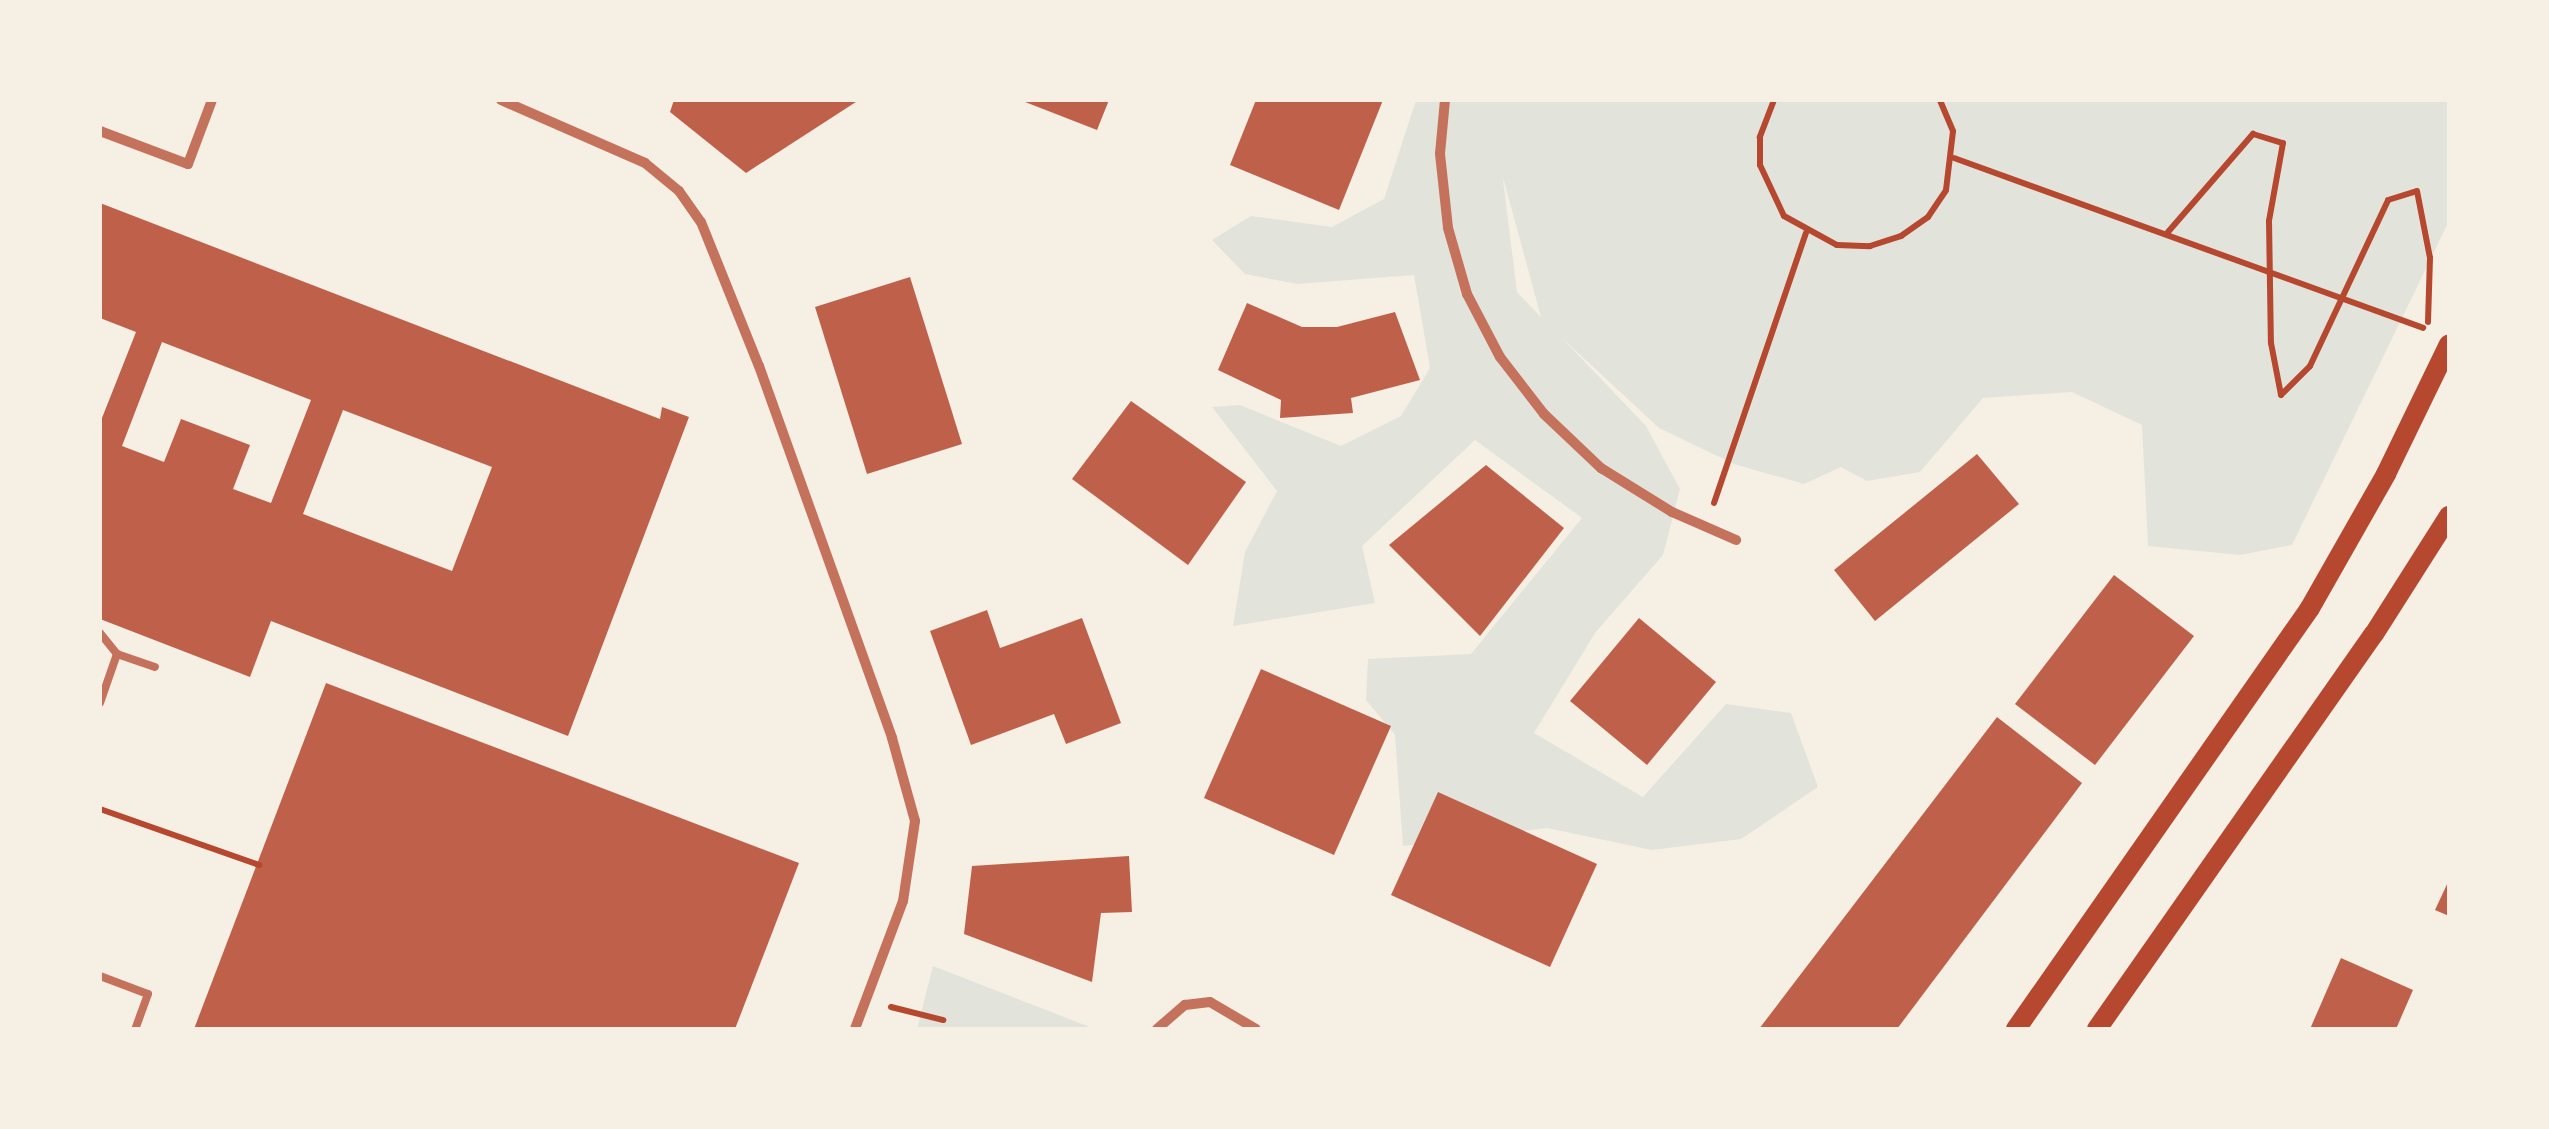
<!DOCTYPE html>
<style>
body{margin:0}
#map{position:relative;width:2549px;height:1129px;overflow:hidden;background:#f6efe4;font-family:Poppins,sans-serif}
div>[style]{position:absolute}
.green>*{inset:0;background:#e2e4dc}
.building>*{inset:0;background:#bf614a}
.path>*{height:6px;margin:-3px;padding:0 3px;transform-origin:3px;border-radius:3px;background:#b5482f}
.service>*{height:8px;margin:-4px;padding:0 4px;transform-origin:4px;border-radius:4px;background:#c5725c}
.minor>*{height:10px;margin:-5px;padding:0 5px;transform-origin:5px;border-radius:5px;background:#c5725c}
.secondary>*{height:20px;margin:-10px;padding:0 10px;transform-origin:10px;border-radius:10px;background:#b5482f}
span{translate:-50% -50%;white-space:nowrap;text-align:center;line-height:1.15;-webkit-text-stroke:9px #f6efe4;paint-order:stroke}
.frame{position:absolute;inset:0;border:102px solid #f6efe4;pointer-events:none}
</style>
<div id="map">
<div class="green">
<i style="clip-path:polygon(evenodd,1416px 100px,2449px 100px,2449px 221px,2292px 545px,2240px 555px,2148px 546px,2142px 425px,2072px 392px,1983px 398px,1920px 472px,1867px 481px,1841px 467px,1804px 484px,1734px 464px,1659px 428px,1562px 338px,1646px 426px,1680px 489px,1663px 555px,1595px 633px,1534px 733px,1643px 797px,1726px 704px,1791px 713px,1818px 787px,1741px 839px,1652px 850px,1547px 828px,1403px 846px,1395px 735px,1366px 700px,1368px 659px,1471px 654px,1582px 518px,1475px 440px,1362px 546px,1375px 603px,1233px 626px,1245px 552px,1277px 491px,1212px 407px,1240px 405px,1341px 446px,1401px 416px,1430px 368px,1414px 275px,1297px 284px,1245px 274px,1212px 240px,1251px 216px,1332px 227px,1384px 199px,1416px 100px,1503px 180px,1504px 181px,1541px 317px,1517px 292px,1503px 180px)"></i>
<i style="clip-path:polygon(933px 966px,1095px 1029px,917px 1029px)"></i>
</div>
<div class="building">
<i style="clip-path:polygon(674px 100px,859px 100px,746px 173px,670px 112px)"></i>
<i style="clip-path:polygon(1020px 100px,1109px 100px,1097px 130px)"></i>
<i style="clip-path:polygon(1256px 100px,1383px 100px,1339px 210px,1230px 165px)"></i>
<i style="clip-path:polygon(evenodd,100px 203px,660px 419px,662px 407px,689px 417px,568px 736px,271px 621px,250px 677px,100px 619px,100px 423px,136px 332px,100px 318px,100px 203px,162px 342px,311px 400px,271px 503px,233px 489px,250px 445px,181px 419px,164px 462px,122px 446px,162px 342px,100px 203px,343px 410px,492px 467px,452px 571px,303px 514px,343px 410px)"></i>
<i style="clip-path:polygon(910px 277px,962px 444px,867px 474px,815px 307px)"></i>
<i style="clip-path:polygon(1247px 303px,1302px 327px,1337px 327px,1395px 312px,1420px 380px,1351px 398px,1353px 413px,1280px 418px,1281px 400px,1218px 370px)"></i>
<i style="clip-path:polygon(1131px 401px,1246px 482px,1188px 565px,1072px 479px)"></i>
<i style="clip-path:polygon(1977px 454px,2019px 504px,1875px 621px,1834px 570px)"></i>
<i style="clip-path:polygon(1486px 465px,1564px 528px,1480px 636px,1389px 545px)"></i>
<i style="clip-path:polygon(2114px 575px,2194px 636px,2095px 765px,2015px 704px)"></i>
<i style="clip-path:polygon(987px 610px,1000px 648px,1082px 618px,1121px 723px,1066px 744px,1054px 714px,971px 745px,930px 631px)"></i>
<i style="clip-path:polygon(1639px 618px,1716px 682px,1647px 765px,1570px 701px)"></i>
<i style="clip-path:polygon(1261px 669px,1391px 726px,1334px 855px,1204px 798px)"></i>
<i style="clip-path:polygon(326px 683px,799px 863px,735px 1029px,194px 1029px)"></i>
<i style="clip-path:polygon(1997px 717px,2082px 783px,1897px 1029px,1759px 1029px)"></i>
<i style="clip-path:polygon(1438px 792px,1597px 864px,1550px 967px,1391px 895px)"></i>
<i style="clip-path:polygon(1129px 856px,1132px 912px,1101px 913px,1092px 982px,964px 934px,972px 866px)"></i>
<i style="clip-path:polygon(2449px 880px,2449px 916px,2435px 910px)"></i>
<i style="clip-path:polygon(2341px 958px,2413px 990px,2396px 1029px,2310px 1029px)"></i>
</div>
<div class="path">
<i style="left:1774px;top:100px;width:40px;rotate:111deg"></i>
<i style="left:1760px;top:137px;width:28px;rotate:90deg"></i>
<i style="left:1760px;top:165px;width:56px;rotate:64.8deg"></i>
<i style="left:1784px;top:216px;width:60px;rotate:28.7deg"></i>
<i style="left:1837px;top:245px;width:33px;rotate:2deg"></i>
<i style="left:1870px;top:246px;width:33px;rotate:-18deg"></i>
<i style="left:1901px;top:236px;width:33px;rotate:-35deg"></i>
<i style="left:1928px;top:217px;width:32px;rotate:-56deg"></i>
<i style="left:1946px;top:190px;width:59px;rotate:-83.2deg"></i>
<i style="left:1953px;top:131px;width:34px;rotate:-113deg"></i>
<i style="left:1954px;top:158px;width:499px;rotate:19.9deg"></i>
<i style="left:2168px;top:232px;width:130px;rotate:-49.1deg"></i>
<i style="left:2253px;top:134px;width:31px;rotate:17deg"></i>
<i style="left:2283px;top:143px;width:79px;rotate:100.2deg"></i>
<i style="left:2269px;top:221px;width:122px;rotate:89.1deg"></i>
<i style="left:2271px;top:343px;width:53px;rotate:79.1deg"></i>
<i style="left:2281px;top:395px;width:41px;rotate:-45deg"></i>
<i style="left:2310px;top:366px;width:183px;rotate:-64.8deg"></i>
<i style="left:2388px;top:200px;width:30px;rotate:-17deg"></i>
<i style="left:2417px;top:191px;width:68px;rotate:79deg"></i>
<i style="left:2430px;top:258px;width:64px;rotate:91.8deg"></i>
<i style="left:1714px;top:503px;width:285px;rotate:-71.2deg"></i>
<i style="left:100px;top:809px;width:169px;rotate:19.4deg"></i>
<i style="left:891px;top:1007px;width:54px;rotate:14deg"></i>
</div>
<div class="service">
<i style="left:100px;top:633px;width:27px;rotate:51deg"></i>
<i style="left:117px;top:654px;width:40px;rotate:18.9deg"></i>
<i style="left:100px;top:703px;width:52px;rotate:-70.9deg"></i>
<i style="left:100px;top:976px;width:51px;rotate:20.6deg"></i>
<i style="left:148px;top:994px;width:37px;rotate:110deg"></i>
</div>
<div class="minor">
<i style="left:501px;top:100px;width:157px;rotate:23.6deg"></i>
<i style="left:645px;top:163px;width:44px;rotate:39.5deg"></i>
<i style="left:679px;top:191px;width:38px;rotate:55deg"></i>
<i style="left:701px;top:222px;width:155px;rotate:68.1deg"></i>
<i style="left:759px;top:366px;width:395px;rotate:70.3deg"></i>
<i style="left:892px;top:738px;width:86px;rotate:74.5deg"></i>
<i style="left:915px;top:821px;width:81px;rotate:98.5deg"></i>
<i style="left:903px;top:901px;width:137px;rotate:110.6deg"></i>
<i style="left:1445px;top:100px;width:54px;rotate:95.3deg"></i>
<i style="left:1440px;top:154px;width:74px;rotate:83.8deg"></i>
<i style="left:1448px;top:228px;width:69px;rotate:73.9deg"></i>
<i style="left:1467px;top:294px;width:71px;rotate:62.4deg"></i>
<i style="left:1500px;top:357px;width:72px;rotate:52.3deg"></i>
<i style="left:1544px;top:414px;width:79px;rotate:43.5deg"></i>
<i style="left:1601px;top:468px;width:84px;rotate:31.8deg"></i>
<i style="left:1672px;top:512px;width:70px;rotate:23.6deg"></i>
<i style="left:100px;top:131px;width:94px;rotate:20.6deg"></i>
<i style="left:188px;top:164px;width:68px;rotate:-69.4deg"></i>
<i style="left:1157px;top:1029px;width:37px;rotate:-41deg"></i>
<i style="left:1185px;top:1005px;width:25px;rotate:-7deg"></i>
<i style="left:1210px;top:1002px;width:53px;rotate:30.4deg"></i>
</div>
<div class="secondary">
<i style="left:2016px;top:1029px;width:513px;rotate:-55.07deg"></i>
<i style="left:2310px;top:608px;width:154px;rotate:-60.4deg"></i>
<i style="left:2386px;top:474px;width:144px;rotate:-64.1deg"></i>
<i style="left:2097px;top:1029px;width:482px;rotate:-55deg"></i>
<i style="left:2374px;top:634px;width:140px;rotate:-57.6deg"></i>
</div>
<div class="frame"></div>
</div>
